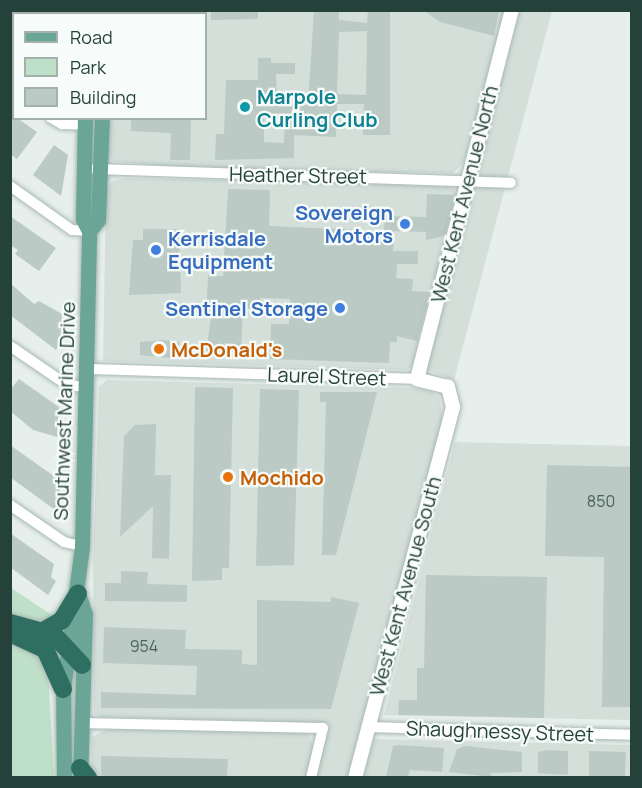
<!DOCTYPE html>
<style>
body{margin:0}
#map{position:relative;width:642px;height:788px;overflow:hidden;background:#e6efeb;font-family:Manrope,sans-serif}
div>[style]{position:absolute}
.built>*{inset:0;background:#d4dfda}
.green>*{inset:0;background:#bfe0c8}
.building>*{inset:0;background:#bbcac4}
.roads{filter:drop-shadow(0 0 2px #a8b8b2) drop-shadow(0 0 2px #a8b8b2)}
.street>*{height:10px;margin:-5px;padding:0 5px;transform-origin:5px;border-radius:5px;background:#fff}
.secondary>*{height:14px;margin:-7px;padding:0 7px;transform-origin:7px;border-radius:7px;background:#fff}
.primary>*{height:15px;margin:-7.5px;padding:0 7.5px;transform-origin:7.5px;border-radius:7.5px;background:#6aa596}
.highway>*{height:18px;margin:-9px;padding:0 9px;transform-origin:9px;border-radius:9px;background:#2f6f62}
.dots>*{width:16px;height:16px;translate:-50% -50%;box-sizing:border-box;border:3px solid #f7fbf9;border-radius:50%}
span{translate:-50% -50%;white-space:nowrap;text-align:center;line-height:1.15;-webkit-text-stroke:4.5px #f7fbf9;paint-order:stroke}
.number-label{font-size:16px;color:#4a645c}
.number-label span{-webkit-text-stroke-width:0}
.culture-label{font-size:20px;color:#0d838f;font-weight:700}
.left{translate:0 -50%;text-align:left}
.street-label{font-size:20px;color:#24423a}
.shop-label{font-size:20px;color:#366cbe;font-weight:700}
.right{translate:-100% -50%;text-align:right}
.food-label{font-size:20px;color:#c56008;font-weight:700}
.frame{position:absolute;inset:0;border:12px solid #24423a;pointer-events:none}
.legend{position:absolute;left:12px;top:12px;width:195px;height:108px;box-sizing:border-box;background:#f7fbf9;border:2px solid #a3b1ad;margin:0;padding:8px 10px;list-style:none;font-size:18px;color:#24423a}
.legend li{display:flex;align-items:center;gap:12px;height:30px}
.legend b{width:30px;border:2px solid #a3b1ad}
</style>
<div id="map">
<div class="built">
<i style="clip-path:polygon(109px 11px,508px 11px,463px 164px,453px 173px,195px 169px,113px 161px,108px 156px,108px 119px,206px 118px,206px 14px)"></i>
<i style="clip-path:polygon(520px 11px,552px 11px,454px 380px,426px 369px,496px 88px)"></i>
<i style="clip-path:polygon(124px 178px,448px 185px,454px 189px,457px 195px,412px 367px,406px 370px,103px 361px,106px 191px,112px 181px)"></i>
<i style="clip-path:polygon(107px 380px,413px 388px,431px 391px,440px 398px,443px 424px,351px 777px,316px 777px,329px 724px,102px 717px,94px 714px,93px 560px,99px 387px)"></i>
<i style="clip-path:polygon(455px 442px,631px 446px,631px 720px,384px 715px)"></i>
<i style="clip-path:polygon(110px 728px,307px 732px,314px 747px,307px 777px,92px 778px,92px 737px)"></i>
<i style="clip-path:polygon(374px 739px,631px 745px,631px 777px,363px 778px)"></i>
</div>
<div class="green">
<i style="clip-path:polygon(10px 587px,59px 620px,47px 625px,11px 619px)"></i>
<i style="clip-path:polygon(11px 639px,36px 653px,48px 672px,54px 777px,11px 778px)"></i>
</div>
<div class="building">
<i style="clip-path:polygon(211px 10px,258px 10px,258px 19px,211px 20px)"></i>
<i style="clip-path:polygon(evenodd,314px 10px,339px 10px,339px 20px,367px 23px,368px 10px,390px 10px,390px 135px,363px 135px,364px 104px,337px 104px,336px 137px,294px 135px,294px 158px,215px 160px,216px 134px,224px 134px,226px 80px,258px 80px,258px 58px,271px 58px,271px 63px,295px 63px,295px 74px,276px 74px,277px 104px,308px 105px,314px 10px,367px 31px,366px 95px,337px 94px,339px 32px,367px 31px,314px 10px,264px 116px,285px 117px,284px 143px,264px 142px,264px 116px)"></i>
<i style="clip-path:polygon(423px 10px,499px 10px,494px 36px,440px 22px)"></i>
<i style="clip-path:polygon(10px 113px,37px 132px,17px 159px,10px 154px)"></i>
<i style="clip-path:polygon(131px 118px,191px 118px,190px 160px,170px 160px,171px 133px,131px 131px)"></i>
<i style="clip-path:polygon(54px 145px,68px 155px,61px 196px,33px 175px)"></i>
<i style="clip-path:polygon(228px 189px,270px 190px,269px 226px,384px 231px,385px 216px,426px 217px,427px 194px,455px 195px,445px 236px,426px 240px,426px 232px,394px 231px,393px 251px,418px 251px,418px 264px,397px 264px,396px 278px,413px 279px,412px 291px,430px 292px,417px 341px,397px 336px,397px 342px,390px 342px,389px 363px,270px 359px,271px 324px,289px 324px,290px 299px,260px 298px,260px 309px,243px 308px,241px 353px,206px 351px,211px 318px,206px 318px,208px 275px,223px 276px)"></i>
<i style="clip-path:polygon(10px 216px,56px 248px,39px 271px,15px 254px,18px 250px,10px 245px)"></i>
<i style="clip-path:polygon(143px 229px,179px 229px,181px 293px,129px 295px,133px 240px,143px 240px)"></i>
<i style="clip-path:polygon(10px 283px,34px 304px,39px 301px,62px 314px,61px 343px,56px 350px,10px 315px)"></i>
<i style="clip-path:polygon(163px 340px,179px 342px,178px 359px,140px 355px,140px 342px)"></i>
<i style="clip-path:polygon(19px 379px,59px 407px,57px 437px,33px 430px,10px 411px,10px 390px)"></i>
<i style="clip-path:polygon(195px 387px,233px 388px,229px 568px,222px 568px,222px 580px,192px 581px)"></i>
<i style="clip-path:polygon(260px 389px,299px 390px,294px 565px,256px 566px)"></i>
<i style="clip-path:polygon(320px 392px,377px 392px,336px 555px,322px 555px,326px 402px,320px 402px)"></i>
<i style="clip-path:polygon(156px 424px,155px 475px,171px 475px,169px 559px,152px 558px,153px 506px,120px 537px,124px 436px,135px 425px)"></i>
<i style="clip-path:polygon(10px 445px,58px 479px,60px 491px,56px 496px,59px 504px,55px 510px,10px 477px)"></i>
<i style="clip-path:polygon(547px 465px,632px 467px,632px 707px,602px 707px,604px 557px,545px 556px)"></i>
<i style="clip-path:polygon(10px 533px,54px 564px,51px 577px,56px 581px,48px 595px,10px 567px)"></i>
<i style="clip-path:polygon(121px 571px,148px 572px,147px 584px,187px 585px,187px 602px,105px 601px,105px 583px,121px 583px)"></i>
<i style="clip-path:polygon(426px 575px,547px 577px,544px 718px,398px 715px,399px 700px,417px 700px,417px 668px,424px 668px)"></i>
<i style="clip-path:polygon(331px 597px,359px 603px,331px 709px,101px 708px,101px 692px,196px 695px,197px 666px,103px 663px,104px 627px,186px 630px,185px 649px,242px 650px,242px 664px,257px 665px,257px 600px,331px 602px)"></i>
<i style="clip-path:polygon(399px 745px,444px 748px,442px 772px,410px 770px,408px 777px,386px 777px,393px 746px)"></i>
<i style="clip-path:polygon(465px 746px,522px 752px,522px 772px,491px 773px,491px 777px,449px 772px,457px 749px)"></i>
<i style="clip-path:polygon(548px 750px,568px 751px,568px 775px,538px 773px,538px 752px)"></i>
<i style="clip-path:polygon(589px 751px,626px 752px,625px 777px,589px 777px)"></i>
<i style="clip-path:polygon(101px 756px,228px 759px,227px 777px,101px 777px)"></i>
</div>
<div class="roads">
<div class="street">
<i style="left:10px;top:90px;width:4px;rotate:27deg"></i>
<i style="left:51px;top:118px;width:13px;rotate:29deg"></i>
<i style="left:62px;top:124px;width:23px;rotate:2deg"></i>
<i style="left:95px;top:169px;width:416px;rotate:1.9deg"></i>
<i style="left:10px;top:186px;width:76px;rotate:35.4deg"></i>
<i style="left:72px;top:230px;width:17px;rotate:3deg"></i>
<i style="left:10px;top:346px;width:69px;rotate:34.4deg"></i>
<i style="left:67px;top:385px;width:19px;rotate:6deg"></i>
<i style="left:87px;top:369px;width:330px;rotate:1.7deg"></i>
<i style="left:10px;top:505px;width:65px;rotate:34.4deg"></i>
<i style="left:64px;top:542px;width:18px;rotate:13deg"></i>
<i style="left:80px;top:723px;width:243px;rotate:1.2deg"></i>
<i style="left:323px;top:728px;width:51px;rotate:103.5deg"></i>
<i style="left:368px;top:727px;width:264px;rotate:1.7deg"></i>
</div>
<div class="secondary">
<i style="left:355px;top:778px;width:384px;rotate:-75.2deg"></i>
<i style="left:453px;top:407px;width:21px;rotate:-104deg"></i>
<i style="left:448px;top:387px;width:32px;rotate:-166deg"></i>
<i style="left:417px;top:379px;width:381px;rotate:-75.6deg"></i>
</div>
<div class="primary">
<i style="left:102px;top:10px;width:4px;rotate:90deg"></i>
<i style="left:88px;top:14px;width:4px;rotate:-90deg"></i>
<i style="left:89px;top:231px;width:14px;rotate:-51deg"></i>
<i style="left:98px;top:220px;width:102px;rotate:-87.8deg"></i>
<i style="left:78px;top:593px;width:22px;rotate:72deg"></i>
<i style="left:85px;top:614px;width:164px;rotate:91.7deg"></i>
<i style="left:64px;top:778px;width:89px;rotate:-90.6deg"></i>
<i style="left:63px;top:689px;width:144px;rotate:-82.4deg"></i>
<i style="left:82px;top:546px;width:315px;rotate:-88.7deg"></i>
<i style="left:89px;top:231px;width:13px;rotate:-117deg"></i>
<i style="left:83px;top:219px;width:101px;rotate:-88.9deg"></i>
</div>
<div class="highway">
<i style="left:10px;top:623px;width:46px;rotate:15.3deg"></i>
<i style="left:54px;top:635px;width:41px;rotate:47deg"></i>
<i style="left:45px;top:630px;width:20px;rotate:-30deg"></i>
<i style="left:62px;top:620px;width:31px;rotate:-59deg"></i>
<i style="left:10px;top:633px;width:38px;rotate:25deg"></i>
<i style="left:45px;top:649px;width:44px;rotate:65.8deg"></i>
<i style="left:80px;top:768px;width:13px;rotate:51deg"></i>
</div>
</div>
<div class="dots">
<i style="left:245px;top:107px;background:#0f9aa8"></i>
<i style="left:405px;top:224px;background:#3f7fe0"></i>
<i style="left:156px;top:250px;background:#3f7fe0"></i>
<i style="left:340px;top:308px;background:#3f7fe0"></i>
<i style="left:159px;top:349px;background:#e8710a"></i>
<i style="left:228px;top:477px;background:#e8710a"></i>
</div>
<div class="number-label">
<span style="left:601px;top:501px">850</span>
<span style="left:144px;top:646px">954</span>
</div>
<div class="culture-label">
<span class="left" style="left:257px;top:108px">Marpole<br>Curling Club</span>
</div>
<div class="street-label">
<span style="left:298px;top:175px;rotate:1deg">Heather Street</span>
<span style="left:464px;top:194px;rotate:-76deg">West Kent Avenue North</span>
<span style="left:327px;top:376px;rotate:2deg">Laurel Street</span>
<span style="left:64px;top:411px;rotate:-88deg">Southwest Marine Drive</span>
<span style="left:405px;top:586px;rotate:-75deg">West Kent Avenue South</span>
<span style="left:500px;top:731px;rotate:2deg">Shaughnessy Street</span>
</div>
<div class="shop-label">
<span class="right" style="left:393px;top:224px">Sovereign<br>Motors</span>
<span class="left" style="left:168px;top:250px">Kerrisdale<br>Equipment</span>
<span class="right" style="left:328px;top:308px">Sentinel Storage</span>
</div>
<div class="food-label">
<span class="left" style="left:171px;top:349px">McDonald's</span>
<span class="left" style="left:240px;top:477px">Mochido</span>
</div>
<div class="frame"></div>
<ul class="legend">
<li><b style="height:8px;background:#6aa596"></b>Road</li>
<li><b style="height:16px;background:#bfe0c8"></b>Park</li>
<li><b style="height:16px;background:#bbcac4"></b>Building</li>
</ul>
</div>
